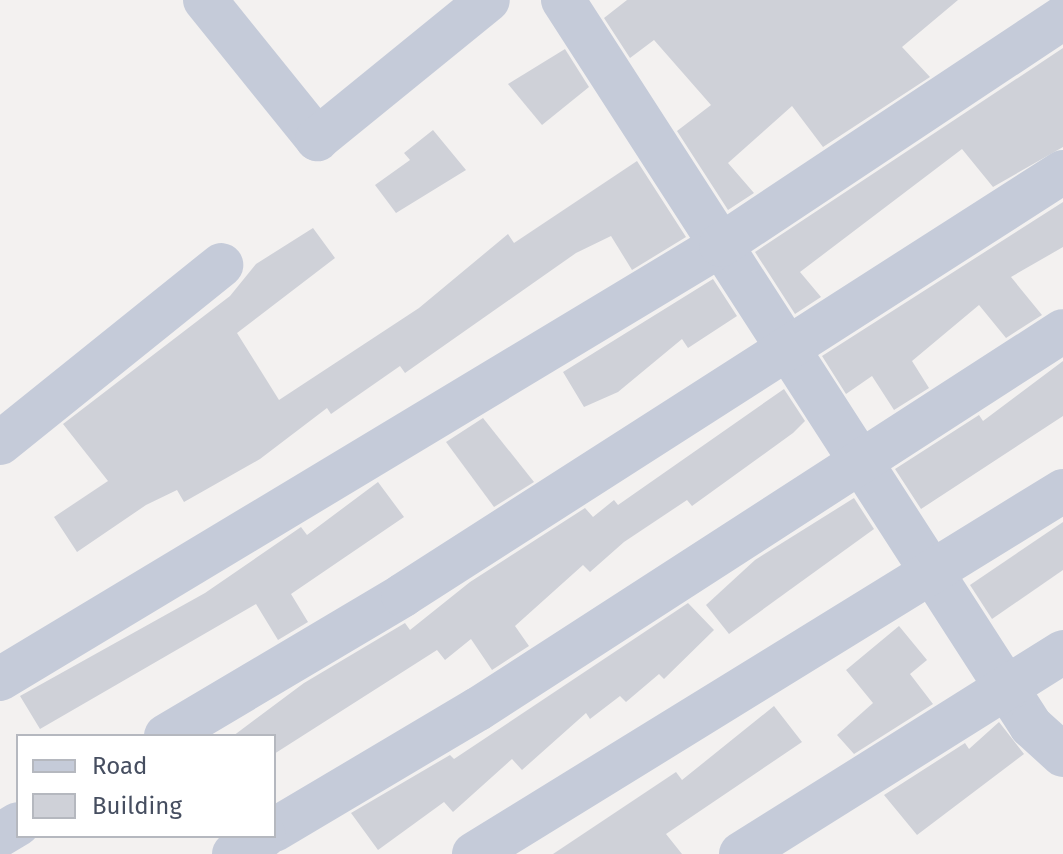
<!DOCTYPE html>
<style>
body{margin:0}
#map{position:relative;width:1063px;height:854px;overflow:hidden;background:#f3f1f0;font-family:"Fira Sans",sans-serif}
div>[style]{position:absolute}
.building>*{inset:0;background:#cfd1d8}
.minor>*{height:44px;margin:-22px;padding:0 22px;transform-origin:22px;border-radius:22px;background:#c5cbd9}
span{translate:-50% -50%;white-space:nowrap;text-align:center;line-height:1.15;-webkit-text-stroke:6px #fff;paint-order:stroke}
.legend{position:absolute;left:16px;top:734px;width:260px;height:104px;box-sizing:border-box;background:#fff;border:2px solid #b5b8bf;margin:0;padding:10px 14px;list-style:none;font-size:24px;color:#464e60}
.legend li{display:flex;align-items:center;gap:16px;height:40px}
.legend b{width:40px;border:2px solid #b5b8bf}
</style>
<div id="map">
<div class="building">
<i style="clip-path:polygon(627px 0,958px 0,902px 47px,930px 77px,823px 147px,792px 106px,728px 163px,754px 193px,728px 210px,677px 131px,711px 105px,654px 40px,630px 58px,604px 18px)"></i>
<i style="clip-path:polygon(1063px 48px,1063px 147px,993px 187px,962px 149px,800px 272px,821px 297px,795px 314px,755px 252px)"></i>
<i style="clip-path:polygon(565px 49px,589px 87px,542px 125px,508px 84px)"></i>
<i style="clip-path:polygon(433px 130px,466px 170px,396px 213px,375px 185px,410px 160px,404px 153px)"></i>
<i style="clip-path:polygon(637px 161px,686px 237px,632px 270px,611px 236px,576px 253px,405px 373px,400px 366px,331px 414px,327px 408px,260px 459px,184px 502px,177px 490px,146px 505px,77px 552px,54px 517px,108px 481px,63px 424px,230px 296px,256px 264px,313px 228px,335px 258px,237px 333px,279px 400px,419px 308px,508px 234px,514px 243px)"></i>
<i style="clip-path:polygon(1063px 202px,1063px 247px,1011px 277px,1042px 315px,1006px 338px,979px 305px,912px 361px,929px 388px,894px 410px,872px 376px,846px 394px,822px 356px)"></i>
<i style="clip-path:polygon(713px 279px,737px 316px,688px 348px,682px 339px,618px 392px,584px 407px,563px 372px)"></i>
<i style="clip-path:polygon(1063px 361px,1063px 416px,921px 509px,895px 469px,979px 415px,983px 421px)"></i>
<i style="clip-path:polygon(784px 389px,805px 421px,793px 433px,692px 506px,687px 500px,624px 542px,590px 572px,583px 565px,515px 626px,529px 646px,492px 670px,471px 639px,445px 660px,437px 650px,274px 754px,274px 736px,233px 736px,304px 683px,405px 623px,410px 630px,470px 582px,585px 508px,593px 517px,614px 500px,618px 505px)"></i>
<i style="clip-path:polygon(483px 418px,534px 482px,494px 507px,446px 442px)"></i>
<i style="clip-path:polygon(378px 482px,404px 517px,291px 594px,308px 622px,278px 640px,256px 604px,40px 729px,20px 696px,205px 593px,301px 527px,307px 535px)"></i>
<i style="clip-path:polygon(854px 498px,874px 529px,729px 634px,706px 605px,755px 560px)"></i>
<i style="clip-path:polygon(1063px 522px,1063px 570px,992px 619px,970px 585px)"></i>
<i style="clip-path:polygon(688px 603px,714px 630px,664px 679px,659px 674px,626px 702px,620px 696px,590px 719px,586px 713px,522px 770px,512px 759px,453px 812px,444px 802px,378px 850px,351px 813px,450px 755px,454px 759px)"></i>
<i style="clip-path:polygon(899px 626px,927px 660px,910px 674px,933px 704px,854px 754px,837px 735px,873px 703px,846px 670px)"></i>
<i style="clip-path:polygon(774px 706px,802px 742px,666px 834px,682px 854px,553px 854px,676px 772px,682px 780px)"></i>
<i style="clip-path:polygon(999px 722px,1024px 754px,917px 835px,884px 795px,965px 743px,969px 749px)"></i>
</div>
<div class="minor">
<i style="left:205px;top:0;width:179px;rotate:51.1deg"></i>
<i style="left:317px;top:139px;width:220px;rotate:-39.1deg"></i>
<i style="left:563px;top:0;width:864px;rotate:57.19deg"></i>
<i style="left:1031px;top:726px;width:43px;rotate:42.2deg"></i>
<i style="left:0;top:443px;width:284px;rotate:-38.8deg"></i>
<i style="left:0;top:679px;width:842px;rotate:-31.05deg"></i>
<i style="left:721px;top:245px;width:410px;rotate:-33.6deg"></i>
<i style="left:166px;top:736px;width:276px;rotate:-30.7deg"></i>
<i style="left:403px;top:595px;width:784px;rotate:-32.66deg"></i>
<i style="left:274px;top:830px;width:237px;rotate:-30.7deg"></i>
<i style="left:478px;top:709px;width:696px;rotate:-32.87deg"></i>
<i style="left:0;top:835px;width:21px;rotate:-31deg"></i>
<i style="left:234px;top:854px;width:35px;rotate:-31deg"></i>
<i style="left:474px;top:854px;width:692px;rotate:-31.65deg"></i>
<i style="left:741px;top:854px;width:380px;rotate:-32.1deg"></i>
</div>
<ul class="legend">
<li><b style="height:10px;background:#c5cbd9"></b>Road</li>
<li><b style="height:22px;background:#cfd1d8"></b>Building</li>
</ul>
</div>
